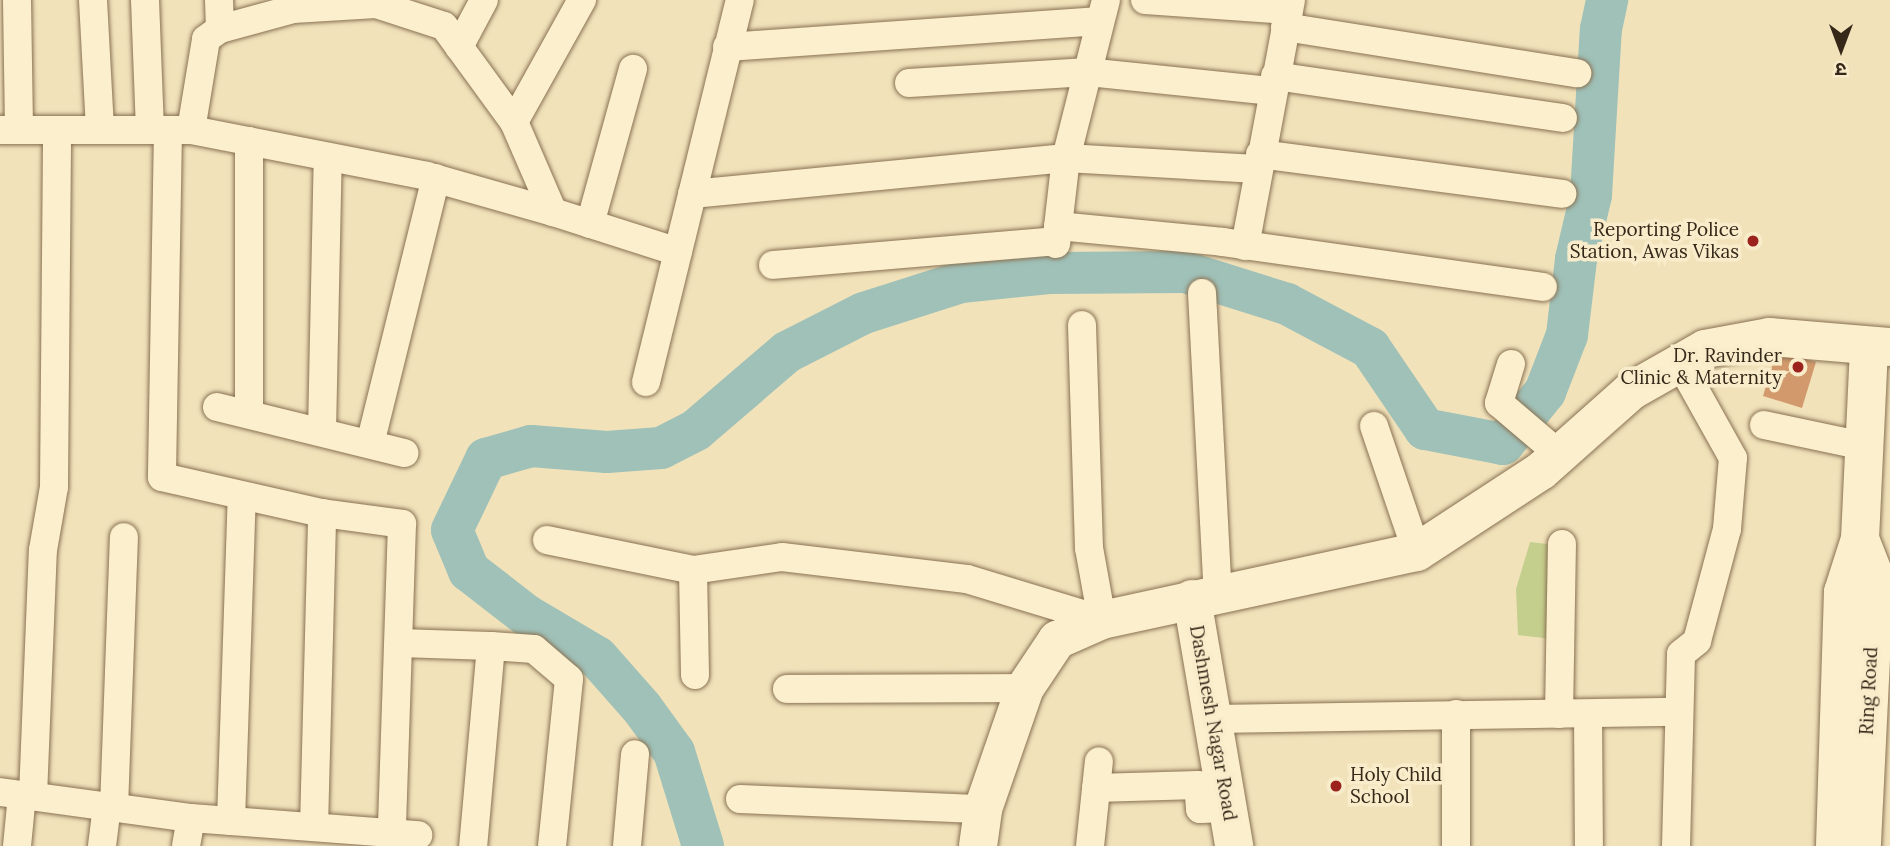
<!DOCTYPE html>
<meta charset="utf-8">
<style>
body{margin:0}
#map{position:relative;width:1890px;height:846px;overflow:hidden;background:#f1e2ba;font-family:Lora,"Noto Sans Devanagari",serif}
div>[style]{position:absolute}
.green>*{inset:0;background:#c5cf8d}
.river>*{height:42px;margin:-21px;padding:0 21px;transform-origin:21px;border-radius:21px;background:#9fc1b8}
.building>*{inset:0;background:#d29a6c}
.roads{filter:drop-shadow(0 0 2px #897153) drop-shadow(0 0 2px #897153)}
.street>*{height:28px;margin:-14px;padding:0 14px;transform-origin:14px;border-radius:14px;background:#fcefcd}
.secondary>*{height:38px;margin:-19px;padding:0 19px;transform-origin:19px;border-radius:19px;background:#fcefcd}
.dots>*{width:19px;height:19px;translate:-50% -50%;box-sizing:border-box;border:4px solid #f8ecca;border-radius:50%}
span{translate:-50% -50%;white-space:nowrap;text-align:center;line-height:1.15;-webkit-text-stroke:7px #f8ecca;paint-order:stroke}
.poi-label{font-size:19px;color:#362819}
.right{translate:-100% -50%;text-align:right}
.left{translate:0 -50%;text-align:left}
.street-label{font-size:19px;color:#362819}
.north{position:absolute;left:1806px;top:14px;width:70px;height:70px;-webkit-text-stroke:5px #f8ecca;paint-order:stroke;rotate:180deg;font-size:19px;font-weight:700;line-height:28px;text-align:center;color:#362819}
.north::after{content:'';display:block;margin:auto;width:24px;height:32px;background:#362819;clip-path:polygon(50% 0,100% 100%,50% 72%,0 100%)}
</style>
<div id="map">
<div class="green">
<i style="clip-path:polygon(1530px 542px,1556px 545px,1552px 639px,1518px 635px,1516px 589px)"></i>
</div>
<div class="river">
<i style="left:703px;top:846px;width:98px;rotate:-107.1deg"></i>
<i style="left:674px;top:752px;width:54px;rotate:-126deg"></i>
<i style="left:642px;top:708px;width:68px;rotate:-131.4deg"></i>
<i style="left:597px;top:657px;width:82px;rotate:-149.4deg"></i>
<i style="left:526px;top:615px;width:72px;rotate:-142.3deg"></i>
<i style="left:469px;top:571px;width:44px;rotate:-112.5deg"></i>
<i style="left:452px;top:530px;width:79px;rotate:-64.4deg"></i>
<i style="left:486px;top:459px;width:47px;rotate:-16.1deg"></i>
<i style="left:531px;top:446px;width:76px;rotate:4.5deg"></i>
<i style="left:607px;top:452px;width:54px;rotate:-4.2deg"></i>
<i style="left:661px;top:448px;width:39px;rotate:-27deg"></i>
<i style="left:696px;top:430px;width:120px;rotate:-40.6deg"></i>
<i style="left:787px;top:352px;width:86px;rotate:-26.9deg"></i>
<i style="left:864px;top:313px;width:102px;rotate:-17.7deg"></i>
<i style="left:961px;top:282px;width:88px;rotate:-5.8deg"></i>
<i style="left:1049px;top:273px;width:136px;rotate:-0.4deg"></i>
<i style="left:1185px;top:272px;width:107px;rotate:17.4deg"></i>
<i style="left:1287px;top:304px;width:94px;rotate:27.9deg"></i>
<i style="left:1370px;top:348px;width:98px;rotate:55.8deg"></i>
<i style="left:1425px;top:429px;width:79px;rotate:10.9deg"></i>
<i style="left:1503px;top:444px;width:67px;rotate:-51.1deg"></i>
<i style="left:1545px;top:392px;width:61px;rotate:-68.9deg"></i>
<i style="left:1567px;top:335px;width:77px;rotate:-83.2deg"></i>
<i style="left:1576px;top:259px;width:66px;rotate:-76.8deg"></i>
<i style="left:1591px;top:195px;width:166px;rotate:-86.6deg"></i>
<i style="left:1601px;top:29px;width:30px;rotate:-78deg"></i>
</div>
<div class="building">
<i style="clip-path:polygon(1777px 350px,1816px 362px,1802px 408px,1763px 396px)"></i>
</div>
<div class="roads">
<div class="street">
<i style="left:17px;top:0;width:130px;rotate:89.1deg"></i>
<i style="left:93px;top:0;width:130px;rotate:86.9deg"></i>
<i style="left:145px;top:0;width:130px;rotate:87.8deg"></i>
<i style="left:219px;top:0;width:29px;rotate:88deg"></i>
<i style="left:1145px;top:0;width:144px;rotate:4deg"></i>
<i style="left:1285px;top:27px;width:296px;rotate:9deg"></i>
<i style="left:459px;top:47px;width:53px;rotate:-62deg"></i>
<i style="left:727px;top:47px;width:374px;rotate:-4deg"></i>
<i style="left:1275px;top:76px;width:291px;rotate:8.3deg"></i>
<i style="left:909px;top:83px;width:179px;rotate:-3.5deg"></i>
<i style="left:1088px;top:72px;width:186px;rotate:5.9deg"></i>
<i style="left:514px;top:122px;width:140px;rotate:-60.9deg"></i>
<i style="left:0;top:130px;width:191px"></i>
<i style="left:191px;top:130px;width:240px;rotate:11deg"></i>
<i style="left:427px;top:176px;width:131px;rotate:15.9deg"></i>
<i style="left:168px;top:130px;width:347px;rotate:91deg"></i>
<i style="left:162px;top:477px;width:164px;rotate:12.7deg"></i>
<i style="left:322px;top:513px;width:81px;rotate:7.8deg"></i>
<i style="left:402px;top:524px;width:309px;rotate:91.9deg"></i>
<i style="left:191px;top:130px;width:92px;rotate:-80.6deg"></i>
<i style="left:206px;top:39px;width:17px;rotate:-36deg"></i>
<i style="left:220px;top:29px;width:76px;rotate:-15.3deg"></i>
<i style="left:293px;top:9px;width:83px;rotate:-3.4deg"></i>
<i style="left:376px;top:4px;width:71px;rotate:17.9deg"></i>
<i style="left:444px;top:26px;width:119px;rotate:53.9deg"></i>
<i style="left:514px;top:122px;width:98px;rotate:66.6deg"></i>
<i style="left:553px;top:212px;width:131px;rotate:17.7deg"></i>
<i style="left:1260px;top:154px;width:305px;rotate:7.5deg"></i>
<i style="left:692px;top:194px;width:376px;rotate:-5.5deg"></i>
<i style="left:1066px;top:158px;width:191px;rotate:3.3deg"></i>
<i style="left:590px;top:224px;width:161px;rotate:-74.5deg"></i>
<i style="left:1058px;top:226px;width:166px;rotate:5.5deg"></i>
<i style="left:1223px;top:242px;width:323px;rotate:8deg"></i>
<i style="left:1056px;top:244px;width:87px;rotate:-83.4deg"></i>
<i style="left:1066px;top:158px;width:163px;rotate:-75.8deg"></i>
<i style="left:1245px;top:246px;width:250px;rotate:-79.4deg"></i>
<i style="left:773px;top:265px;width:284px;rotate:-4.8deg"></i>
<i style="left:1202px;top:293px;width:301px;rotate:87deg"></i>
<i style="left:1511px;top:364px;width:41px;rotate:107.1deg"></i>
<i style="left:1499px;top:403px;width:80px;rotate:40.4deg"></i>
<i style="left:646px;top:382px;width:393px;rotate:-76.2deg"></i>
<i style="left:217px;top:407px;width:193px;rotate:13.8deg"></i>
<i style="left:249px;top:414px;width:273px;rotate:-90deg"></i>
<i style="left:1764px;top:425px;width:102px;rotate:11.9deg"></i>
<i style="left:1374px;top:426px;width:133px;rotate:71.2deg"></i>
<i style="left:322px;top:432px;width:275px;rotate:-88.8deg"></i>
<i style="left:370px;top:444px;width:274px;rotate:-76.1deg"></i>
<i style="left:547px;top:540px;width:149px;rotate:11.6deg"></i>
<i style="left:399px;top:643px;width:92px;rotate:1.9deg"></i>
<i style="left:491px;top:646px;width:201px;rotate:95.1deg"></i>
<i style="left:491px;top:646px;width:43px;rotate:4deg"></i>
<i style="left:534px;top:649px;width:46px;rotate:40.6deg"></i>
<i style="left:569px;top:679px;width:168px;rotate:95.8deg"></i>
<i style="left:695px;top:675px;width:105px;rotate:-91.1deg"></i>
<i style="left:693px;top:570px;width:90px;rotate:-8.3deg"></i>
<i style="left:782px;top:557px;width:186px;rotate:6.8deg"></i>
<i style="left:967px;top:579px;width:141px;rotate:16.9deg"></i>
<i style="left:1102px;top:620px;width:73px;rotate:-100.2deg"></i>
<i style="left:1089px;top:548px;width:223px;rotate:-91.8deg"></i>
<i style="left:787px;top:689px;width:238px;rotate:-0.2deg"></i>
<i style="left:1456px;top:714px;width:132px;rotate:90deg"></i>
<i style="left:1559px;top:714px;width:170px;rotate:-89deg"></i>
<i style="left:1588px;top:714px;width:132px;rotate:89.6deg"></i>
<i style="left:1212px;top:719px;width:467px;rotate:-0.9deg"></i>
<i style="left:1096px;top:788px;width:102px;rotate:-1.7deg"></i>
<i style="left:1198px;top:785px;width:24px;rotate:85deg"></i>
<i style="left:1200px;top:809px;width:27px;rotate:-2deg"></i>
<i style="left:0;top:792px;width:193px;rotate:7.8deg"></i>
<i style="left:191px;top:818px;width:228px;rotate:4.3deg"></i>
<i style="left:33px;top:796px;width:246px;rotate:-87.7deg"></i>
<i style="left:43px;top:550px;width:64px;rotate:-80.1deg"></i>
<i style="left:54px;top:487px;width:357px;rotate:-89.5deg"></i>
<i style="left:740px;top:799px;width:243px;rotate:2.4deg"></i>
<i style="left:114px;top:808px;width:271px;rotate:-87.9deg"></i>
<i style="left:231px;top:821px;width:325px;rotate:-88.1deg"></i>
<i style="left:314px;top:827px;width:314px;rotate:-88.5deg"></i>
<i style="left:17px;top:846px;width:51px;rotate:-84.4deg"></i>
<i style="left:102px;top:846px;width:40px;rotate:-82.9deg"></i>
<i style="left:186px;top:846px;width:28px;rotate:-80deg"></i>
<i style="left:627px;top:846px;width:92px;rotate:-85deg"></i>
<i style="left:1090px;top:846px;width:85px;rotate:-84deg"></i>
<i style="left:1676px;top:846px;width:192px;rotate:-88.5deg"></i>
<i style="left:1681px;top:654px;width:21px;rotate:-39deg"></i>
<i style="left:1697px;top:641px;width:116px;rotate:-75deg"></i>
<i style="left:1727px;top:529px;width:71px;rotate:-85.2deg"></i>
<i style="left:1733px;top:458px;width:109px;rotate:-119.2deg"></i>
</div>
<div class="secondary">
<i style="left:1860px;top:539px;width:41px;rotate:68.5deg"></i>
<i style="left:1875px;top:577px;width:269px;rotate:92.8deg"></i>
<i style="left:1192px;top:599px;width:251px;rotate:80.3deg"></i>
<i style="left:978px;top:846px;width:37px;rotate:-82deg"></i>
<i style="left:983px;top:809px;width:128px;rotate:-70.9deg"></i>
<i style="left:1025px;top:688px;width:58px;rotate:-56.3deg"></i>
<i style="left:1057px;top:640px;width:49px;rotate:-24deg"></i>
<i style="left:1102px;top:620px;width:322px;rotate:-12.2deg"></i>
<i style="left:1417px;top:552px;width:148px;rotate:-33.2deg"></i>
<i style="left:1541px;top:471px;width:120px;rotate:-41.6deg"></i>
<i style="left:1631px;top:391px;width:85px;rotate:-29.6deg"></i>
<i style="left:1705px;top:349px;width:66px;rotate:-10.5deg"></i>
<i style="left:1770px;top:337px;width:120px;rotate:4.8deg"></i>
<i style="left:1835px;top:846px;width:254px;rotate:-88.2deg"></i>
<i style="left:1843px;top:592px;width:56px;rotate:-72.2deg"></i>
<i style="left:1860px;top:539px;width:192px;rotate:-87.3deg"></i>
</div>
</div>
<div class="dots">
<i style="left:1753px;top:241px;background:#9c221e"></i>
<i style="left:1798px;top:367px;background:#9c221e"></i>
<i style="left:1336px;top:786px;background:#9c221e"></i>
</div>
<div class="poi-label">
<span class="right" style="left:1739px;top:241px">Reporting Police<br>Station, Awas Vikas</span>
<span class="right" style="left:1782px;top:367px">Dr. Ravinder<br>Clinic &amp; Maternity</span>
<span class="left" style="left:1350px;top:786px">Holy Child<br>School</span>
</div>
<div class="street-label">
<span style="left:1869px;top:691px;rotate:-87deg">Ring Road</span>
<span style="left:1213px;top:723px;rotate:80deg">Dashmesh Nagar Road</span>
</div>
<div class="north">उ</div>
</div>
